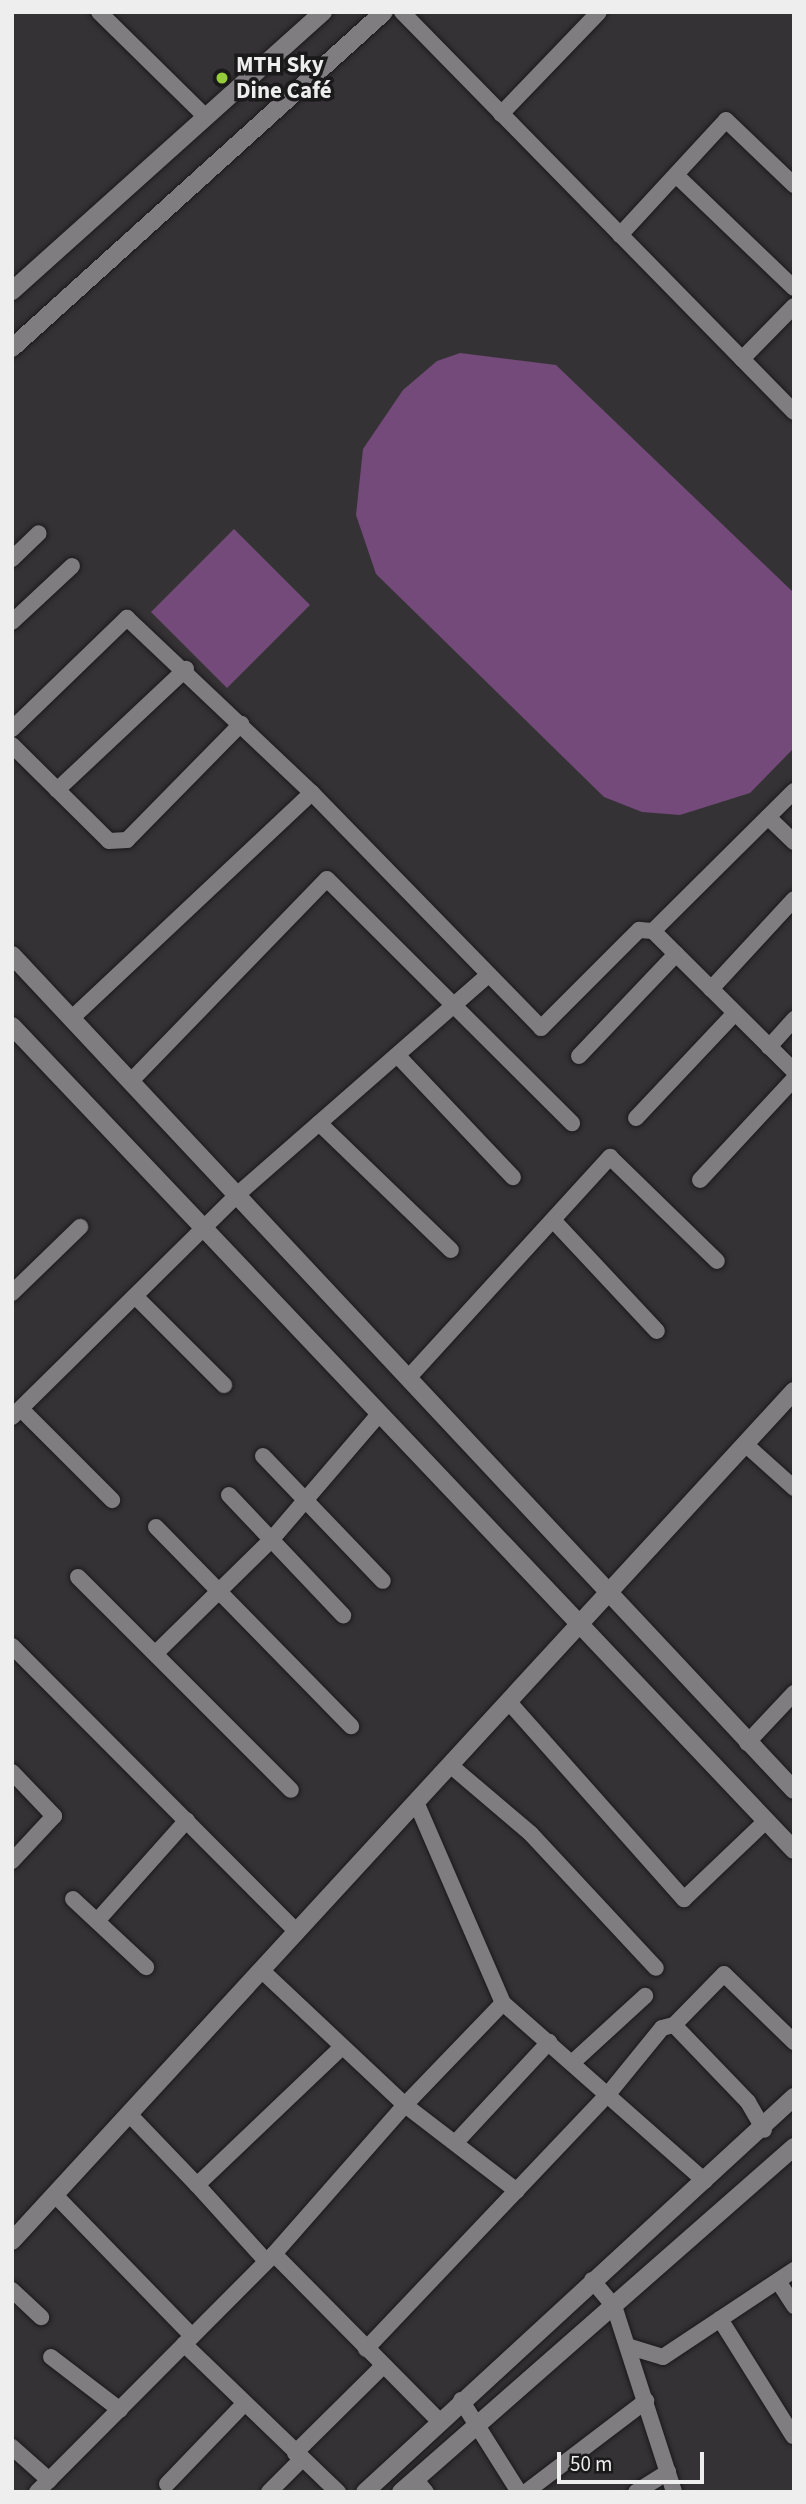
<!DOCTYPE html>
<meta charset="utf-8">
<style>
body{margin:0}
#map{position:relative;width:806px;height:2504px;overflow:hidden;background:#343234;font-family:"Source Sans 3",sans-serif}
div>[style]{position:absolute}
.green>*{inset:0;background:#734a79}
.roads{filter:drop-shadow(0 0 2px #1b191b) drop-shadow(0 0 2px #1b191b)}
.minor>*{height:16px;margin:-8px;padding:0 8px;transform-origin:8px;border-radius:8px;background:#7f7d80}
.tertiary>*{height:18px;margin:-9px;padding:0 9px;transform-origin:9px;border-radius:9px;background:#7f7d80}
.dots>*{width:19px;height:19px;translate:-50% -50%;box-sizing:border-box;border:4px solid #1b1a1b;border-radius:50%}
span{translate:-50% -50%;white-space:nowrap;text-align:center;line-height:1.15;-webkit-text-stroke:7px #1b1a1b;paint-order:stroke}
.poi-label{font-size:23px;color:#efeeef;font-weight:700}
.left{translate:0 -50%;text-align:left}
.frame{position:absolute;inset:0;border:14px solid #efeeef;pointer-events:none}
.scale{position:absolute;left:557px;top:2452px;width:147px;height:32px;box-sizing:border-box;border:4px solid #efeeef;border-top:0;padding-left:9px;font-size:21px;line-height:24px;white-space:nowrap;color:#efeeef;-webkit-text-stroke:5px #1b1a1b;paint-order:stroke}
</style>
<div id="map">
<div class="green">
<i style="clip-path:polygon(460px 353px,556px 365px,794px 593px,794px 748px,750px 793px,680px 815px,642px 812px,604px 797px,376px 574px,356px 515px,363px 449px,403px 390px,437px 361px)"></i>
<i style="clip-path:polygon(234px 529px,310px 605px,227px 688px,151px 612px)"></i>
</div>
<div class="roads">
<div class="minor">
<i style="left:99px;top:12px;width:150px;rotate:44.5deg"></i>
<i style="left:402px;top:12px;width:560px;rotate:45.58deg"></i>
<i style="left:501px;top:114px;width:141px;rotate:-46.1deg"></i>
<i style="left:676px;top:175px;width:163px;rotate:43.8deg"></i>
<i style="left:620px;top:235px;width:156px;rotate:-47.3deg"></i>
<i style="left:726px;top:120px;width:94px;rotate:43.7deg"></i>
<i style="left:742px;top:359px;width:74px;rotate:-45.5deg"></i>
<i style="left:12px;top:559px;width:37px;rotate:-44deg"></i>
<i style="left:12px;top:622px;width:82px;rotate:-43deg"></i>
<i style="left:12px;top:729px;width:160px;rotate:-44deg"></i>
<i style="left:127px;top:618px;width:255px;rotate:43.4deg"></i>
<i style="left:312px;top:793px;width:328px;rotate:45.7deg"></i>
<i style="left:541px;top:1028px;width:139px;rotate:-45deg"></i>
<i style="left:639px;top:930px;width:14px;rotate:4deg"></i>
<i style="left:12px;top:745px;width:136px;rotate:44.7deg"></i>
<i style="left:109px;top:841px;width:18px;rotate:-3deg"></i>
<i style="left:127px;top:840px;width:163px;rotate:-45.5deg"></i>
<i style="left:57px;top:790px;width:177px;rotate:-43.2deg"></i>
<i style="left:794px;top:791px;width:199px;rotate:135.2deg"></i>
<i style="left:653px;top:931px;width:199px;rotate:44.8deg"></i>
<i style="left:768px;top:817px;width:36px;rotate:44deg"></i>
<i style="left:711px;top:989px;width:122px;rotate:-47.3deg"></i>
<i style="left:72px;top:1018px;width:329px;rotate:-43.2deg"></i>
<i style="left:769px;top:1047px;width:38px;rotate:-48deg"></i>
<i style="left:398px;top:1056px;width:167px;rotate:46.5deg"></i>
<i style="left:579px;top:1056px;width:141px;rotate:-46.4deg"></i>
<i style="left:131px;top:1081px;width:281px;rotate:-45.9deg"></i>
<i style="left:327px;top:879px;width:346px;rotate:44.9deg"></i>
<i style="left:636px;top:1118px;width:144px;rotate:-46.7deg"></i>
<i style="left:319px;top:1123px;width:183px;rotate:43.9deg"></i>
<i style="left:700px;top:1180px;width:138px;rotate:-47.1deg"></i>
<i style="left:553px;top:1220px;width:152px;rotate:46.9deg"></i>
<i style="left:12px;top:1293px;width:95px;rotate:-44.1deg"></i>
<i style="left:135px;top:1296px;width:126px;rotate:45deg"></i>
<i style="left:410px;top:1376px;width:297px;rotate:-47.6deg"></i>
<i style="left:610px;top:1157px;width:149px;rotate:44.2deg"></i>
<i style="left:21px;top:1409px;width:129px;rotate:45deg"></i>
<i style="left:12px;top:1417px;width:317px;rotate:-44.6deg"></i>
<i style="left:238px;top:1194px;width:331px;rotate:-41.2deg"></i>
<i style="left:745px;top:1444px;width:66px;rotate:41.9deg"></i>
<i style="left:263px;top:1456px;width:173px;rotate:46.2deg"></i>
<i style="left:229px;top:1495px;width:166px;rotate:46.5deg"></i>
<i style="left:156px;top:1527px;width:279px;rotate:45.6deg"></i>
<i style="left:78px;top:1577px;width:301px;rotate:45deg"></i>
<i style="left:12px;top:1646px;width:404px;rotate:45.1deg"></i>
<i style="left:156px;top:1653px;width:163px;rotate:-44.5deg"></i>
<i style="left:272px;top:1539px;width:166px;rotate:-49.4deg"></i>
<i style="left:508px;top:1701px;width:265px;rotate:48.4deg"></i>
<i style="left:684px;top:1899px;width:113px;rotate:-43.6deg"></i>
<i style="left:747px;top:1743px;width:69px;rotate:-46.8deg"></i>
<i style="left:450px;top:1765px;width:106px;rotate:40.4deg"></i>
<i style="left:531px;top:1834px;width:183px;rotate:47deg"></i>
<i style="left:12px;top:1772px;width:61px;rotate:46.3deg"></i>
<i style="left:54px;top:1816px;width:62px;rotate:133deg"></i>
<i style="left:416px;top:1802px;width:219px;rotate:66.6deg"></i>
<i style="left:503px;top:2003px;width:269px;rotate:41.4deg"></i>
<i style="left:73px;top:1899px;width:100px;rotate:43deg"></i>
<i style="left:97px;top:1921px;width:135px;rotate:-48.3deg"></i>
<i style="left:503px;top:2003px;width:141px;rotate:133.9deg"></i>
<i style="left:405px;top:2105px;width:141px;rotate:37.5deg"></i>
<i style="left:674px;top:2025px;width:107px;rotate:46.1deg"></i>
<i style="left:748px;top:2102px;width:32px;rotate:60deg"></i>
<i style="left:573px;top:2062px;width:98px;rotate:-42.5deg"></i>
<i style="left:129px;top:2114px;width:98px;rotate:46.2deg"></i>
<i style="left:458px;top:2140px;width:134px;rotate:-47.1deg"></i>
<i style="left:55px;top:2195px;width:197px;rotate:45.8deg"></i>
<i style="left:274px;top:2254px;width:236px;rotate:45.3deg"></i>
<i style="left:266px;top:2261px;width:103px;rotate:-132.2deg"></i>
<i style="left:197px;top:2185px;width:197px;rotate:-43.6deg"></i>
<i style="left:592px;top:2280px;width:34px;rotate:50deg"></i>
<i style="left:614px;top:2306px;width:195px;rotate:72.1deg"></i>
<i style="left:778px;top:2281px;width:30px;rotate:57deg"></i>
<i style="left:12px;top:2290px;width:40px;rotate:43deg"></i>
<i style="left:720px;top:2319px;width:138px;rotate:58deg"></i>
<i style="left:184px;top:2344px;width:214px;rotate:43.9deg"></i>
<i style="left:630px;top:2347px;width:34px;rotate:17deg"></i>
<i style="left:663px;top:2357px;width:157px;rotate:-33.6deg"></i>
<i style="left:366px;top:2349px;width:353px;rotate:-46.5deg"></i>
<i style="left:609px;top:2093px;width:84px;rotate:-50.8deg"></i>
<i style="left:662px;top:2028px;width:12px;rotate:-14deg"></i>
<i style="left:674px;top:2025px;width:71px;rotate:-45.6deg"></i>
<i style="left:724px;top:1974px;width:98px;rotate:44.2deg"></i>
<i style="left:51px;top:2357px;width:87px;rotate:37.5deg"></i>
<i style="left:461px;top:2400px;width:109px;rotate:57.8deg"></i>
<i style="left:12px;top:2447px;width:50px;rotate:41.7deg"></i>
<i style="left:295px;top:2453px;width:124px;rotate:-44.7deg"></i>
<i style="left:415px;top:2479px;width:17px;rotate:50deg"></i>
<i style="left:167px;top:2484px;width:112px;rotate:-46.1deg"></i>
<i style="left:37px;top:2492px;width:336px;rotate:-45.1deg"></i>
<i style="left:274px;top:2254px;width:198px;rotate:-48.7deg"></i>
<i style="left:405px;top:2105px;width:197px;rotate:-136.8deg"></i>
<i style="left:269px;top:2492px;width:47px;rotate:-45deg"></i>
<i style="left:526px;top:2492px;width:151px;rotate:-37.2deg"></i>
<i style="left:636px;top:2492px;width:38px;rotate:-32deg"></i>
</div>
<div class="tertiary">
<i style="left:12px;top:291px;width:418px;rotate:-41.9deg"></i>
<i style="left:12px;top:348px;width:501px;rotate:-42.09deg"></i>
<i style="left:12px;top:955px;width:1144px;rotate:46.88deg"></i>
<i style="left:12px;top:1026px;width:1136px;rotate:46.5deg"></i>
<i style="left:12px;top:2241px;width:1155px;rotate:-47.39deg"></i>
<i style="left:365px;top:2492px;width:583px;rotate:-42.64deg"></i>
<i style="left:401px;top:2492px;width:523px;rotate:-41.28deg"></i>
</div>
</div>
<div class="dots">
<i style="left:222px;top:78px;background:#95cc3a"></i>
</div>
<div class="poi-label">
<span class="left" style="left:236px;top:78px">MTH Sky<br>Dine Café</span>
</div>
<div class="frame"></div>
<div class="scale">50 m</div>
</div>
